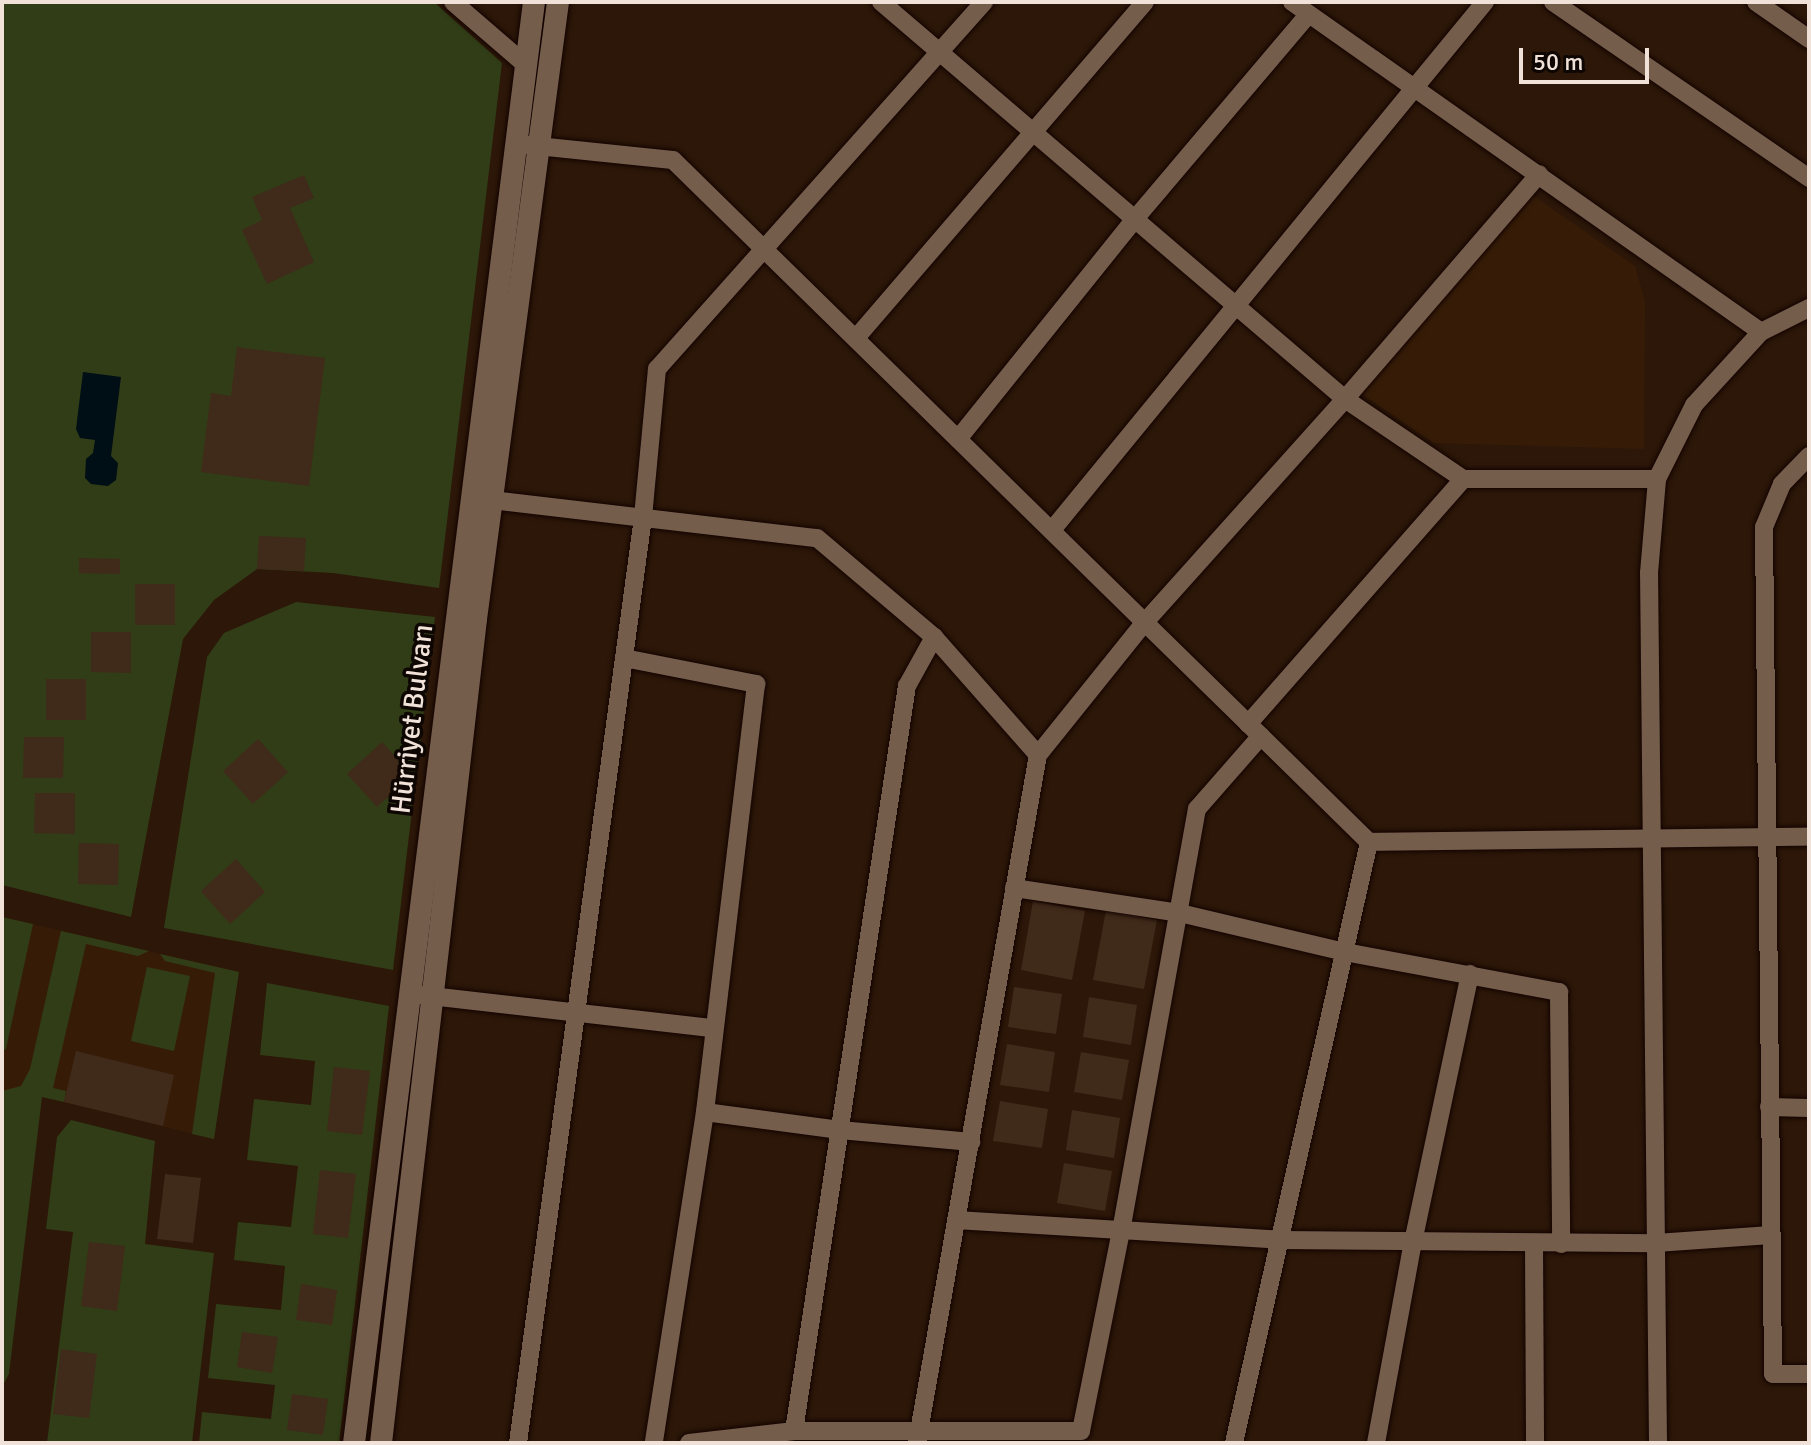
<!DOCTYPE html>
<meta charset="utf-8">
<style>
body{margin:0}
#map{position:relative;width:1811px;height:1445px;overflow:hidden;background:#2c1708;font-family:Signika,sans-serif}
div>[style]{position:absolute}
.built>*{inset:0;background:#361c07}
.green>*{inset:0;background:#313d17}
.water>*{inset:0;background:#000e15}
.building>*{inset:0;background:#402a1a}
.roads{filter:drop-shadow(0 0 2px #130300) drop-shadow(0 0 2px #130300)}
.minor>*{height:18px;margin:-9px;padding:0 9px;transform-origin:9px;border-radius:9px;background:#755d4c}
.secondary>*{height:22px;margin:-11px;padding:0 11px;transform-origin:11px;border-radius:11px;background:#755d4c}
span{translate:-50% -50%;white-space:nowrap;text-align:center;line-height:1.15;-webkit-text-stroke:7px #0d0602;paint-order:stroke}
.street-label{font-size:28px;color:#f0e2d8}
.frame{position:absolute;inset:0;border:4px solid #f0e2d8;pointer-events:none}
.scale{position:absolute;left:1519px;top:48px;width:130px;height:36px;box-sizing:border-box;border:4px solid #f0e2d8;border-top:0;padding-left:10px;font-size:24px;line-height:28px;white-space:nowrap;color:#f0e2d8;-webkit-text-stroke:6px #0d0602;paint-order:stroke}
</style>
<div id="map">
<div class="built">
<i style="clip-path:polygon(1532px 195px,1635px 266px,1645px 301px,1644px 449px,1434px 443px,1362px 394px)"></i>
<i style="clip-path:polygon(2px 917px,239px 972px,214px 1139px,43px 1097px,2px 1129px)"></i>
</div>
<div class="green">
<i style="clip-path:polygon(2px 2px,434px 2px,502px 63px,439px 588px,333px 573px,257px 569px,214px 600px,183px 639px,131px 917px,2px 885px)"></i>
<i style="clip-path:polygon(296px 602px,435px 617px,393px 970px,164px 928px,207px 657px,224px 633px)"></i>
<i style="clip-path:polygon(2px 917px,33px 924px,6px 1049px,2px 1051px)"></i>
<i style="clip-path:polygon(61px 931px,149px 951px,138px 956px,86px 944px,53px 1088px,66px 1091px,64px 1102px,42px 1097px,9px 1374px,2px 1387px,2px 1091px,21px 1086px,30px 1069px)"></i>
<i style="clip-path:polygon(160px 954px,239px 972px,214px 1139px,192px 1134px,215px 973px,165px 961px)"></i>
<i style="clip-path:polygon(147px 967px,190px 976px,174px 1051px,131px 1041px)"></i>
<i style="clip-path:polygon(267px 983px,389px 1006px,339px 1443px,199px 1443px,202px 1412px,271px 1419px,275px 1385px,208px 1378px,216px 1304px,281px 1310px,285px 1266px,234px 1260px,238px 1222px,291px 1227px,298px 1166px,247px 1160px,254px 1099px,311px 1105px,315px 1061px,260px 1055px)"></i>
<i style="clip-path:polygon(71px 1120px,155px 1141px,145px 1244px,214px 1253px,192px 1443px,47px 1443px,73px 1232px,46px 1229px,57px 1137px)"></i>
</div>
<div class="water">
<i style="clip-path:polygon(83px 372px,121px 377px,111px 456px,118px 463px,116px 480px,108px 486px,91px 484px,85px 478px,86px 459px,93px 453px,95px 440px,80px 438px,76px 429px)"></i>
</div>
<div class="building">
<i style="clip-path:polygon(304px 175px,314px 198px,290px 208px,314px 262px,267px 284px,242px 230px,262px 220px,252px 197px)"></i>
<i style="clip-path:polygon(237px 347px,325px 358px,309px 486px,201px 472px,211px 393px,231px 396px)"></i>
<i style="clip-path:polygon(259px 536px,306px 538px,304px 571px,257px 569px)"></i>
<i style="clip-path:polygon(79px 558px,120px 559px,120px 574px,79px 573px)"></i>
<i style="clip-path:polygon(135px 584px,175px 584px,175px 625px,135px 625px)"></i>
<i style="clip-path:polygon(91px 632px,131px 632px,131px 673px,91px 672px)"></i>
<i style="clip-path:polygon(46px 679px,86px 679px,86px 720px,46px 720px)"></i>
<i style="clip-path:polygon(24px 737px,64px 737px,63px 778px,23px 778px)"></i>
<i style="clip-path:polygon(258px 739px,288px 772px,253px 804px,223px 771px)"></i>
<i style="clip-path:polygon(382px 742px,412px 775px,377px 807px,347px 774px)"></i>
<i style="clip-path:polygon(35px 793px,75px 793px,75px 834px,34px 833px)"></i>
<i style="clip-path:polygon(79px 843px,119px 844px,118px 885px,78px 884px)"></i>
<i style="clip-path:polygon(236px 859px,265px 892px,230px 924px,201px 891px)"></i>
<i style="clip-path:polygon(1033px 901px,1085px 911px,1072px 980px,1021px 970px)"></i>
<i style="clip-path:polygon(1106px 910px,1157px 920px,1144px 989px,1093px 980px)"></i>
<i style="clip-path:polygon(1014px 987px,1062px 994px,1056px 1034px,1008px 1027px)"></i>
<i style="clip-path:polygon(1089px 997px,1137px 1005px,1131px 1045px,1083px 1037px)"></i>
<i style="clip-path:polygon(1007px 1044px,1055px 1052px,1049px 1092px,1000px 1085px)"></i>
<i style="clip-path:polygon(76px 1051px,174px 1075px,163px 1126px,64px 1102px)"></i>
<i style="clip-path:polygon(1081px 1052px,1129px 1060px,1122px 1100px,1074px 1092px)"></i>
<i style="clip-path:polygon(334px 1067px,370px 1071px,362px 1135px,327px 1131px)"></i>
<i style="clip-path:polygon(1000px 1101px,1048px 1109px,1042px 1148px,993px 1141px)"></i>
<i style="clip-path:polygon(1072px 1110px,1120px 1118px,1114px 1158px,1066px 1150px)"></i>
<i style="clip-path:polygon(1064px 1163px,1112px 1171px,1105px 1211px,1057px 1203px)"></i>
<i style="clip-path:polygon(320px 1170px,356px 1174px,348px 1238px,313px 1234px)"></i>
<i style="clip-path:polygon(165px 1174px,201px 1178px,193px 1243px,157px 1239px)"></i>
<i style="clip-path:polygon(89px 1242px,125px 1246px,117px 1311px,81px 1306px)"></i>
<i style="clip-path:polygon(301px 1284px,337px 1290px,332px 1325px,296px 1320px)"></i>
<i style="clip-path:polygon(242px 1332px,278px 1337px,272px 1373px,237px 1367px)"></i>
<i style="clip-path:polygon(61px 1349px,97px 1354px,89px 1418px,53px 1414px)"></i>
<i style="clip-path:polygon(292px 1394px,328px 1399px,323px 1435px,287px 1430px)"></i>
</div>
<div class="roads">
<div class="minor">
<i style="left:453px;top:2px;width:96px;rotate:40.8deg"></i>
<i style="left:881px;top:2px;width:611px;rotate:40.55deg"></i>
<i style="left:1345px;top:399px;width:143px;rotate:34.1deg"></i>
<i style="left:1463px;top:479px;width:194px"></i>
<i style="left:1292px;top:2px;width:573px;rotate:35.13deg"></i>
<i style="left:1553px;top:2px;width:311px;rotate:34.5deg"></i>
<i style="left:1756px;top:2px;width:65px;rotate:34.9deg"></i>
<i style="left:527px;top:145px;width:147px;rotate:5.9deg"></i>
<i style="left:673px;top:160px;width:974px;rotate:44.42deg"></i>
<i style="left:1369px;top:842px;width:616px;rotate:102.66deg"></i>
<i style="left:856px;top:338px;width:443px;rotate:-49.3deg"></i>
<i style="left:958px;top:439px;width:281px;rotate:-51.2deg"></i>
<i style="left:1134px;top:220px;width:270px;rotate:-49.7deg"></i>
<i style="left:1809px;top:456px;width:39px;rotate:134deg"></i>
<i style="left:1782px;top:484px;width:47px;rotate:112.7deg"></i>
<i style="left:1764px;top:527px;width:847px;rotate:89.39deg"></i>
<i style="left:1773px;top:1374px;width:36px"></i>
<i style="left:492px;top:500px;width:327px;rotate:6.7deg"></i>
<i style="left:817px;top:538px;width:153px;rotate:40.2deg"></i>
<i style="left:934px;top:637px;width:157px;rotate:48.6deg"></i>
<i style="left:1052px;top:530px;width:683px;rotate:-50.65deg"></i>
<i style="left:624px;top:658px;width:135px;rotate:11.1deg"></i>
<i style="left:756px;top:684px;width:431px;rotate:96.8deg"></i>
<i style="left:705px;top:1112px;width:335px;rotate:98.8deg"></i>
<i style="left:1248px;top:724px;width:326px;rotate:-48.7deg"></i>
<i style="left:1369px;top:842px;width:440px;rotate:-0.7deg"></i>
<i style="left:1014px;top:888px;width:168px;rotate:8.6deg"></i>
<i style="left:1180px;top:913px;width:170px;rotate:13.3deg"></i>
<i style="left:1345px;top:952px;width:218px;rotate:10.6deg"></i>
<i style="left:1559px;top:992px;width:252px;rotate:89.5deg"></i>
<i style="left:422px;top:995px;width:293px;rotate:6.5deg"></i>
<i style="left:1769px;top:1107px;width:40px;rotate:1.4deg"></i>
<i style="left:705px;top:1112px;width:136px;rotate:7.6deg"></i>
<i style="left:840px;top:1130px;width:132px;rotate:5.2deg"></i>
<i style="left:956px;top:1220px;width:325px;rotate:3.5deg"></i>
<i style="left:1280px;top:1240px;width:376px;rotate:0.5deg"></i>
<i style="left:1656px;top:1243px;width:115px;rotate:-4deg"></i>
<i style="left:1534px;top:1244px;width:199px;rotate:89.7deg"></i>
<i style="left:794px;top:1431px;width:754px;rotate:-81.38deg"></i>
<i style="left:907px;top:686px;width:56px;rotate:-61.1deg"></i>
<i style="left:518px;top:1443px;width:934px;rotate:-82.31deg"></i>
<i style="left:643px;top:517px;width:149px;rotate:-84.6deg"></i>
<i style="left:657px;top:369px;width:492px;rotate:-48.3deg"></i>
<i style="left:689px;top:1443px;width:106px;rotate:-6.5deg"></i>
<i style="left:794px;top:1431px;width:287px"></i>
<i style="left:1081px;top:1431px;width:204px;rotate:-78.7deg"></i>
<i style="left:1121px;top:1231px;width:429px;rotate:-79.8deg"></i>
<i style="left:1197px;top:809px;width:97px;rotate:-48.8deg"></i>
<i style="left:917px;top:1443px;width:699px;rotate:-80.03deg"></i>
<i style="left:1038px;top:755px;width:171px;rotate:-51.2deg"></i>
<i style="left:1145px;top:622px;width:300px;rotate:-48.1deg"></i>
<i style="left:1345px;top:399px;width:297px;rotate:-49.2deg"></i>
<i style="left:1376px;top:1443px;width:204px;rotate:-79.6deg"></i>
<i style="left:1413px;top:1242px;width:274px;rotate:-78deg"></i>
<i style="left:1658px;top:1443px;width:870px;rotate:-90.59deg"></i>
<i style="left:1649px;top:573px;width:94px;rotate:-85.1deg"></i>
<i style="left:1657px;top:479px;width:83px;rotate:-63.4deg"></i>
<i style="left:1694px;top:405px;width:99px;rotate:-47.5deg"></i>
<i style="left:1761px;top:332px;width:54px;rotate:-26.6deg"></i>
</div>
<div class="secondary">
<i style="left:354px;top:1443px;width:1452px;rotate:-82.88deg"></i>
<i style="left:381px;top:1443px;width:829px;rotate:-83.42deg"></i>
<i style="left:476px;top:619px;width:622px;rotate:-82.43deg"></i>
</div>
</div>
<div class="street-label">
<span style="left:412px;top:719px;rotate:-83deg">Hürriyet Bulvarı</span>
</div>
<div class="frame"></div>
<div class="scale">50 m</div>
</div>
